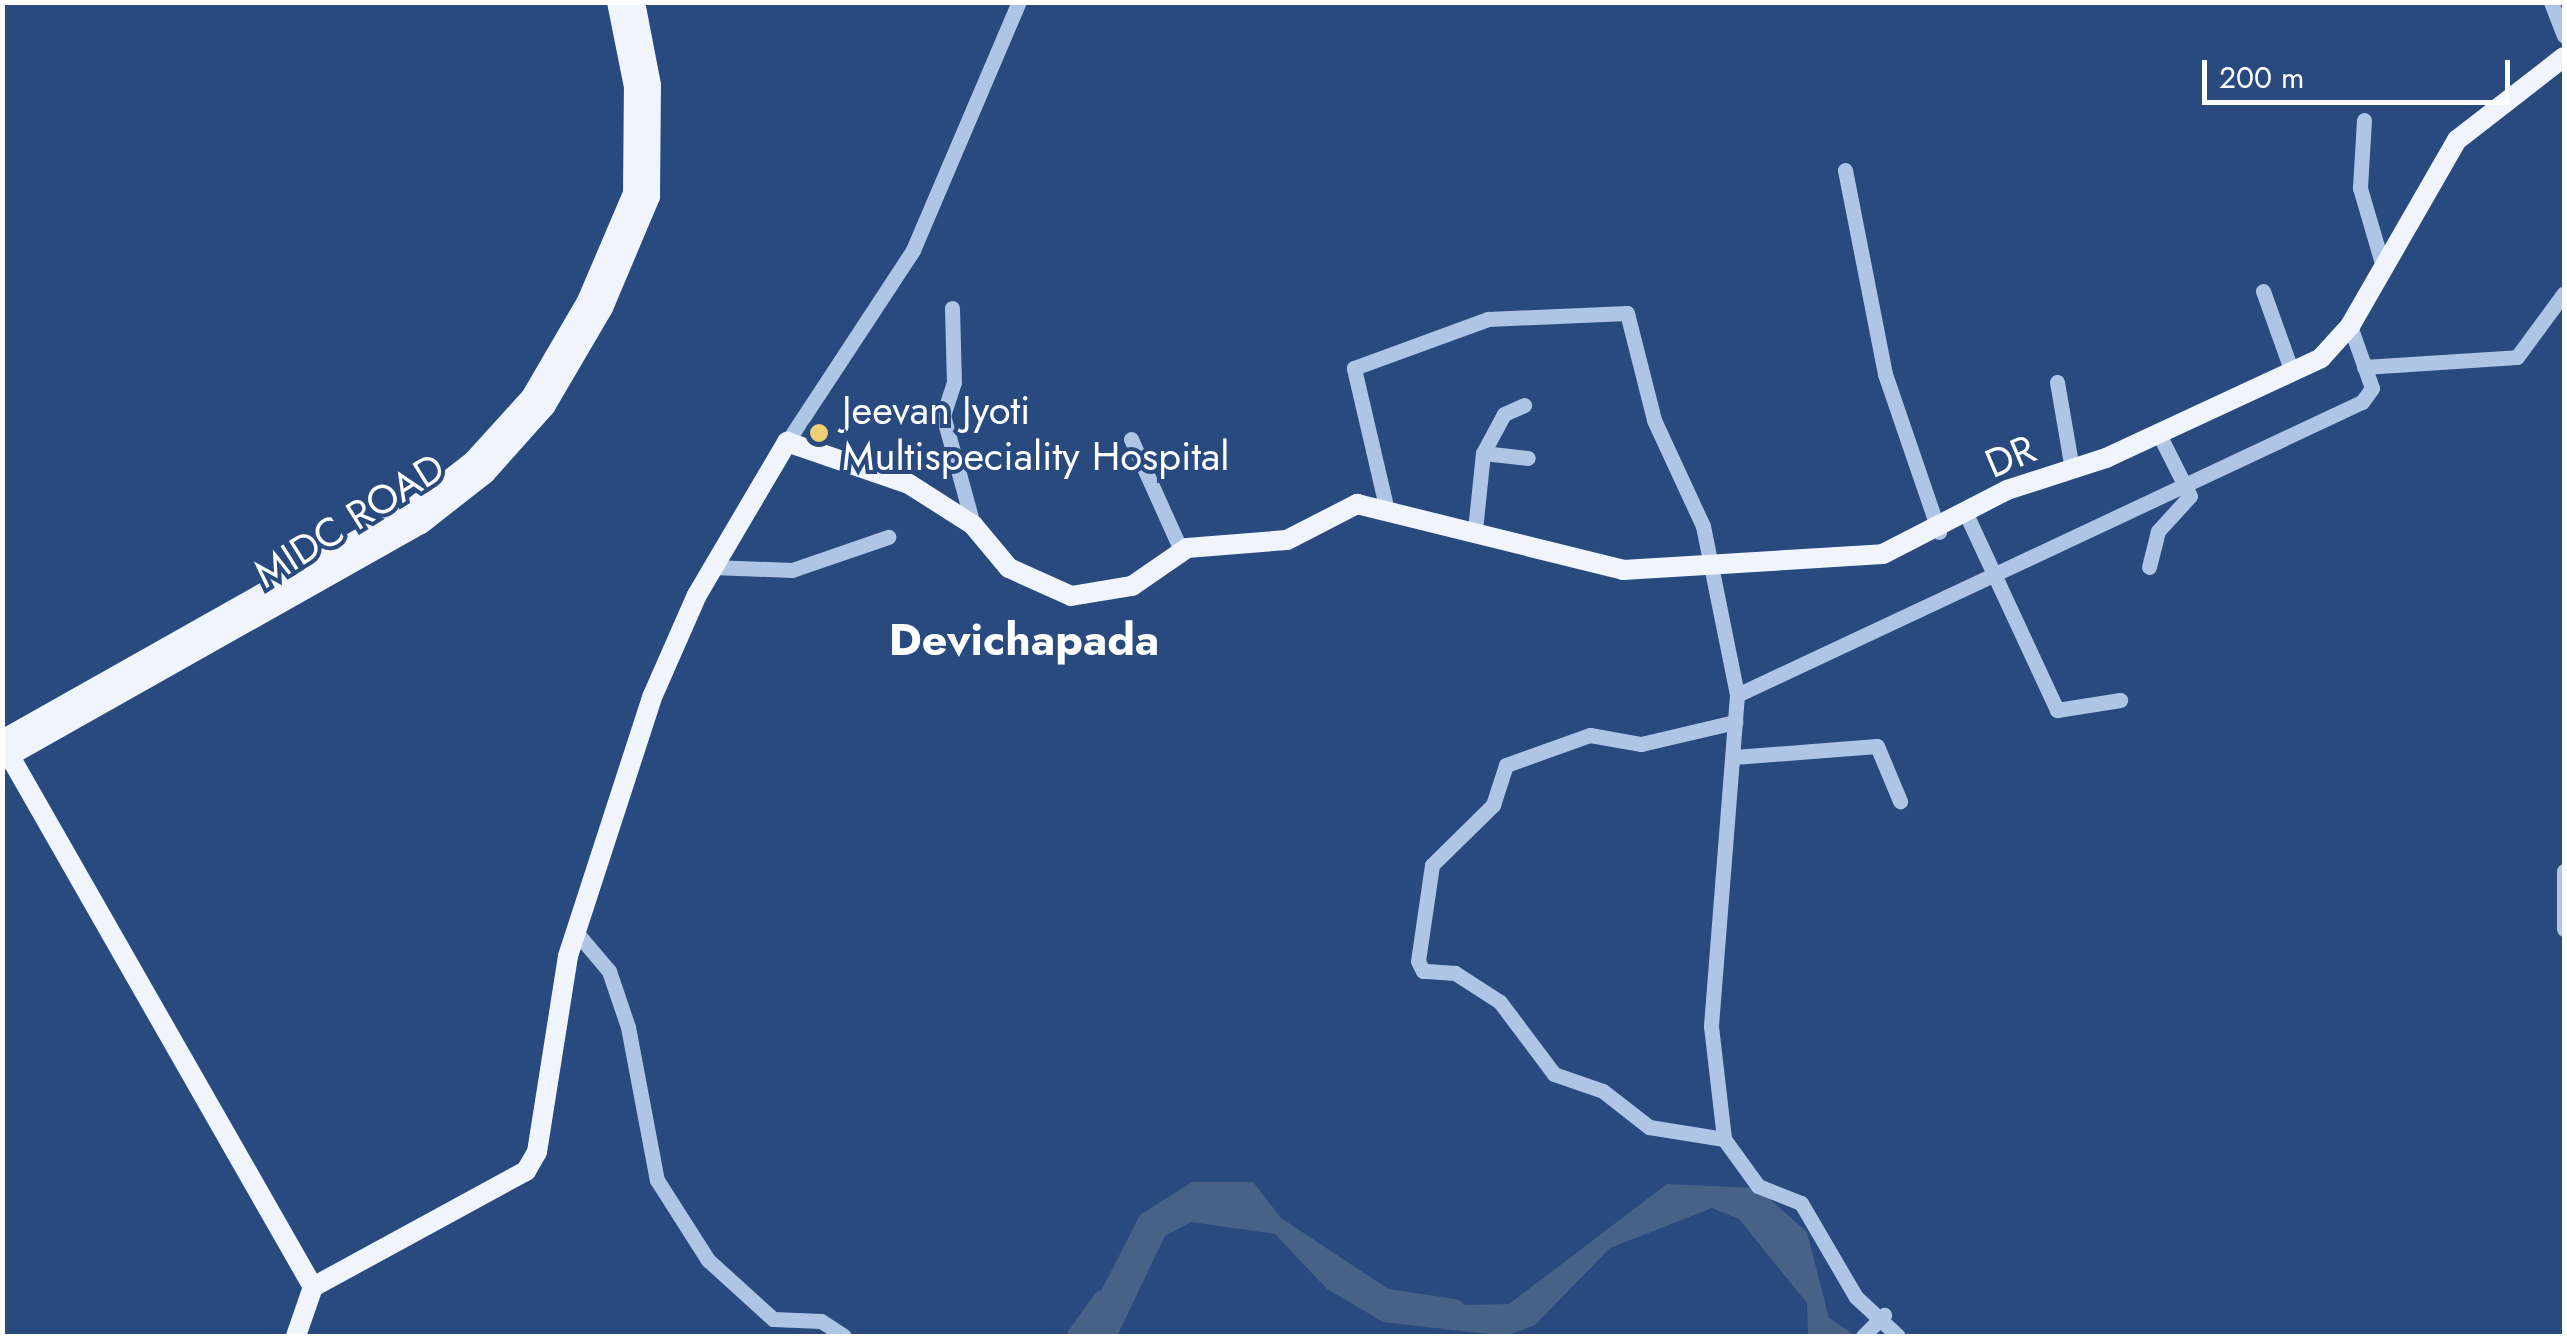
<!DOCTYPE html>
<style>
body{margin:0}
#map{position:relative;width:2567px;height:1339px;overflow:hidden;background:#284a7f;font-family:Jost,sans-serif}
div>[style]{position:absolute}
.water>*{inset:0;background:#486187}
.river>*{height:18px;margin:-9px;padding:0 9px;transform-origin:9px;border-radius:9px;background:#486187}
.minor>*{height:15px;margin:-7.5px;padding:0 7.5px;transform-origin:7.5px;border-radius:7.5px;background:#afc5e5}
.major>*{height:20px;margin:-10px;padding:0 10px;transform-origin:10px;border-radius:10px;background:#eff4fd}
.dots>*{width:28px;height:28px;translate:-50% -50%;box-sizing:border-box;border:5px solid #284a7f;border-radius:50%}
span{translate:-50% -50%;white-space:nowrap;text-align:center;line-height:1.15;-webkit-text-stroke:8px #284a7f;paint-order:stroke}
.poi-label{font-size:40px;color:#fff}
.left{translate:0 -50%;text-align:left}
.street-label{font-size:40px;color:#fff}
.quarter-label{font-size:45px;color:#fff;font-weight:700}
.frame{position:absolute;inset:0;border:5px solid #fff;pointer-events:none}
.scale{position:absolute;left:2202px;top:60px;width:308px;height:45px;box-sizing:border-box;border:5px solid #fff;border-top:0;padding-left:12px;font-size:30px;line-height:35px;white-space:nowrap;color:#fff;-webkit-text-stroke:8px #284a7f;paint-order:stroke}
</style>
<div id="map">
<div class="water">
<i style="clip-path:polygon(1192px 1182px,1253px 1182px,1281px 1218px,1414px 1306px,1509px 1304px,1667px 1184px,1757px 1188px,1807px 1232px,1829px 1318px,1856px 1336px,1808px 1336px,1807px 1303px,1739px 1219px,1712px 1208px,1610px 1248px,1535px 1325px,1506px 1336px,1383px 1322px,1327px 1289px,1275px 1234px,1191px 1222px,1165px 1236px,1117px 1336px,1078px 1336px,1140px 1215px)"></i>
</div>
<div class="river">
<i style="left:1388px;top:1298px;width:68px;rotate:8.5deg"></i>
<i style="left:1076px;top:1336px;width:45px;rotate:-54.9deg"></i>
</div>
<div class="minor">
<i style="left:2551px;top:2px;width:36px;rotate:69deg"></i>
<i style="left:2364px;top:120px;width:68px;rotate:93.4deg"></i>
<i style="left:2360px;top:188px;width:85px;rotate:73.7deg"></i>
<i style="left:1845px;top:170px;width:208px;rotate:78.9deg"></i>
<i style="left:1885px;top:374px;width:167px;rotate:71.1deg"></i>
<i style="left:2263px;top:291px;width:86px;rotate:70.3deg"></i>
<i style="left:952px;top:308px;width:74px;rotate:88.5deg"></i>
<i style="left:954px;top:382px;width:35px;rotate:108deg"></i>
<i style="left:943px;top:415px;width:114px;rotate:74.7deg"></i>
<i style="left:2364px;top:367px;width:153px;rotate:-3.7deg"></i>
<i style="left:2517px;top:357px;width:79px;rotate:-53.7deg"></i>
<i style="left:2057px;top:382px;width:88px;rotate:80.2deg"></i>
<i style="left:1131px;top:439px;width:122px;rotate:65.8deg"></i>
<i style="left:787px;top:442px;width:230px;rotate:-56.7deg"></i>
<i style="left:913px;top:250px;width:270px;rotate:-66.9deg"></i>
<i style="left:1483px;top:453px;width:45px;rotate:6.3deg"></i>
<i style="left:1386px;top:506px;width:142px;rotate:-103.1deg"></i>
<i style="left:1354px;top:368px;width:143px;rotate:-20.1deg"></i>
<i style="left:1488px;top:319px;width:139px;rotate:-2.5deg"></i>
<i style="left:1627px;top:313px;width:110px;rotate:75.8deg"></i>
<i style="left:1654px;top:420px;width:117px;rotate:65.2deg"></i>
<i style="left:1703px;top:526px;width:172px;rotate:78.6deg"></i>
<i style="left:1737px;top:695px;width:332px;rotate:94.5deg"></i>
<i style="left:1711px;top:1026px;width:114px;rotate:83.4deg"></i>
<i style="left:1724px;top:1139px;width:58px;rotate:54.1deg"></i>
<i style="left:1758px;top:1186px;width:46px;rotate:21.6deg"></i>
<i style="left:1801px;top:1203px;width:109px;rotate:59.7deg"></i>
<i style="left:1856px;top:1297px;width:57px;rotate:42.9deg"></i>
<i style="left:1967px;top:516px;width:214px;rotate:65.1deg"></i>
<i style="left:2057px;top:710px;width:64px;rotate:-9deg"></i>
<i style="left:1475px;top:530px;width:77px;rotate:-84.1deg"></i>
<i style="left:1483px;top:453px;width:44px;rotate:-61.7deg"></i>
<i style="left:1504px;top:414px;width:22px;rotate:-24deg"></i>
<i style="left:713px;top:567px;width:79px;rotate:2.2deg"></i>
<i style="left:792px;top:570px;width:102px;rotate:-19deg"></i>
<i style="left:2149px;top:567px;width:37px;rotate:-76deg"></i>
<i style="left:2158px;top:531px;width:47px;rotate:-47.6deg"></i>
<i style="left:2190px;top:496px;width:69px;rotate:-116.6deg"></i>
<i style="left:1737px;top:695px;width:690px;rotate:-25.12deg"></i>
<i style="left:2362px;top:402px;width:17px;rotate:-54deg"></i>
<i style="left:2372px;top:388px;width:66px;rotate:-109.5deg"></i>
<i style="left:1734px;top:757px;width:143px;rotate:-4.4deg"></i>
<i style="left:1877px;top:746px;width:60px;rotate:67.3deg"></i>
<i style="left:2564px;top:871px;width:58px;rotate:90deg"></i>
<i style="left:576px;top:932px;width:51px;rotate:49.8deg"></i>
<i style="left:609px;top:971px;width:59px;rotate:71.3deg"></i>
<i style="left:628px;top:1027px;width:156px;rotate:79.3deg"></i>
<i style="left:657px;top:1180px;width:95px;rotate:57.5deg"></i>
<i style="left:708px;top:1260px;width:88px;rotate:42.2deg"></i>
<i style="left:773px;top:1319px;width:48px;rotate:2.4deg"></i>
<i style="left:821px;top:1321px;width:27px;rotate:33deg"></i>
<i style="left:1724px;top:1139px;width:76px;rotate:-170.9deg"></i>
<i style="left:1649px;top:1127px;width:58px;rotate:-142deg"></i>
<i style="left:1603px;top:1091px;width:52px;rotate:-160.9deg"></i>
<i style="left:1554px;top:1074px;width:90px;rotate:-126.9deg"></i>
<i style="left:1500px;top:1002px;width:54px;rotate:-147.2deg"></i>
<i style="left:1455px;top:973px;width:32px;rotate:-176deg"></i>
<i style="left:1423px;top:971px;width:11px;rotate:-117deg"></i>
<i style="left:1418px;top:961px;width:97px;rotate:-81.7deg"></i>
<i style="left:1432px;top:865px;width:86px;rotate:-44.5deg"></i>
<i style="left:1493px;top:805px;width:42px;rotate:-72deg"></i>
<i style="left:1506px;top:765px;width:89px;rotate:-19.7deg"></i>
<i style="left:1590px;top:735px;width:52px;rotate:10deg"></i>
<i style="left:1641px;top:744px;width:97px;rotate:-13.2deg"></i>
<i style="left:1863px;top:1336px;width:30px;rotate:-45deg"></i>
</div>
<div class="major">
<i style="left:2px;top:740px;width:468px;rotate:-29.4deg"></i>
<i style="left:410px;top:510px;width:80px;rotate:-37.9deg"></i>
<i style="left:473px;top:461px;width:86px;rotate:-47.8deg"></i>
<i style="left:531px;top:397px;width:111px;rotate:-59.7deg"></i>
<i style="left:587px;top:301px;width:117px;rotate:-66.9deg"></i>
<i style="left:633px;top:193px;width:106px;rotate:-89.5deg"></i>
<i style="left:634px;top:87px;width:87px;rotate:-101.3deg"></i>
<i style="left:4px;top:746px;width:623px;rotate:60.27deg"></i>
<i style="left:2px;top:760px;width:481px;rotate:-29.4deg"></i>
<i style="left:421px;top:524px;width:81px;rotate:-38deg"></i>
<i style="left:485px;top:474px;width:90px;rotate:-48.2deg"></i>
<i style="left:545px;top:407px;width:115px;rotate:-59.6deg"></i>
<i style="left:603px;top:308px;width:121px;rotate:-67.1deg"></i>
<i style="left:650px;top:197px;width:112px;rotate:-89.5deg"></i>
<i style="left:651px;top:85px;width:85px;rotate:-100.9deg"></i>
<i style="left:296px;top:1336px;width:52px;rotate:-70.9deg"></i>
<i style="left:313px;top:1287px;width:243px;rotate:-28.6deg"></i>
<i style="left:526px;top:1171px;width:22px;rotate:-60deg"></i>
<i style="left:537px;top:1152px;width:198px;rotate:-81deg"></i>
<i style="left:568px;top:956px;width:274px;rotate:-72deg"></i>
<i style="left:653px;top:695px;width:109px;rotate:-66.3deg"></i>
<i style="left:697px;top:595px;width:178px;rotate:-59.5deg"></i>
<i style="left:787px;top:442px;width:129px;rotate:19deg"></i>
<i style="left:909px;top:484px;width:76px;rotate:32.6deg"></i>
<i style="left:973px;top:525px;width:56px;rotate:50.1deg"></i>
<i style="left:1009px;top:568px;width:68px;rotate:24.3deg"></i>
<i style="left:1071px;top:596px;width:62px;rotate:-9.3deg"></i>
<i style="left:1132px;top:586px;width:67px;rotate:-34.6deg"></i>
<i style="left:1187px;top:548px;width:100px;rotate:-4.6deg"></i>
<i style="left:1287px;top:540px;width:79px;rotate:-27.2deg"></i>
<i style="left:1357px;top:504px;width:274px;rotate:13.9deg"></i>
<i style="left:1623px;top:570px;width:260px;rotate:-3.5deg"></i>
<i style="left:1883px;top:554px;width:140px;rotate:-27.3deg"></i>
<i style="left:2007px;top:490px;width:104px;rotate:-17.9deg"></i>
<i style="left:2106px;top:458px;width:237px;rotate:-24.9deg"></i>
<i style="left:2321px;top:358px;width:43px;rotate:-47.8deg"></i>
<i style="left:2350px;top:326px;width:215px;rotate:-60.1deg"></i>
<i style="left:2457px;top:140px;width:135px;rotate:-37.8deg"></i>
</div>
<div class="dots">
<i style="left:819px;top:433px;background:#edcf76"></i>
</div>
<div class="poi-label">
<span class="left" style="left:842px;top:433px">Jeevan Jyoti<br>Multispeciality Hospital</span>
</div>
<div class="street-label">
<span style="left:2010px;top:456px;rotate:-23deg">DR</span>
<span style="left:349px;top:520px;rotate:-32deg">MIDC ROAD</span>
</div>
<div class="quarter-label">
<span style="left:1024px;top:640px">Devichapada</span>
</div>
<div class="frame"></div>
<div class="scale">200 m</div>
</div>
